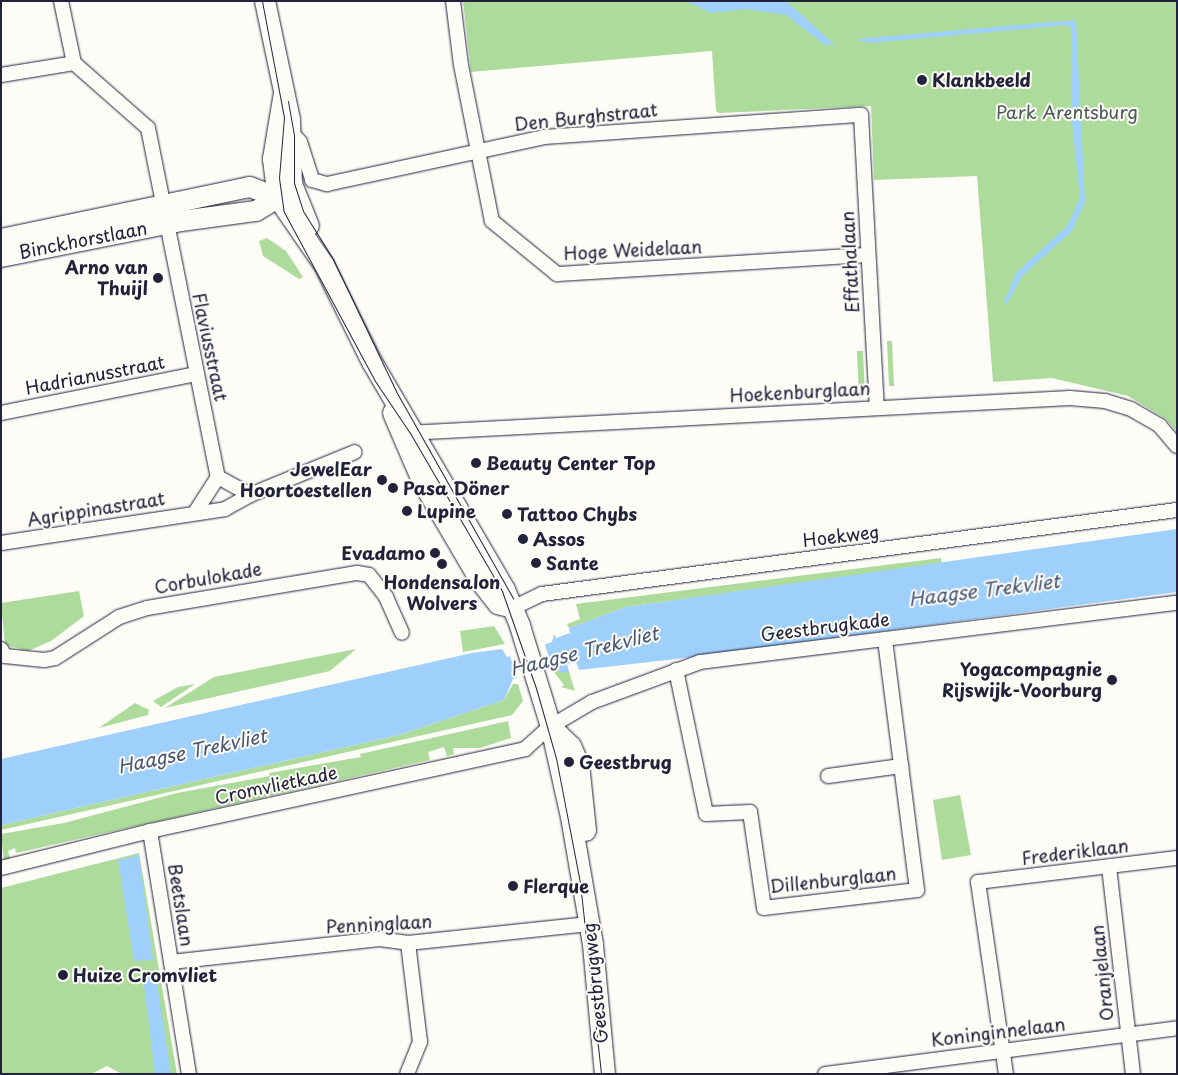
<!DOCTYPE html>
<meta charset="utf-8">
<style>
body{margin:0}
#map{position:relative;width:1178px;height:1075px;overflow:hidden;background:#fdfcf7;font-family:"Playpen Sans",sans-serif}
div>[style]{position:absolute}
.green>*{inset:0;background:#addb9b}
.water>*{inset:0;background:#9ed0fb}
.pier>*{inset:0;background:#fdfcf7}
.roads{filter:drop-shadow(0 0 1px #22223b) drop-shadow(0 0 1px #22223b)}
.street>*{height:14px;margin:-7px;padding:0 7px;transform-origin:7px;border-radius:7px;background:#fdfcf7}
.secondary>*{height:20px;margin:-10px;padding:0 10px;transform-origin:10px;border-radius:10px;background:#fdfcf7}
.tram>*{height:1px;margin:-0.5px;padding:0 0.5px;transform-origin:0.5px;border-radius:0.5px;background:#22223b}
.dots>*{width:14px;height:14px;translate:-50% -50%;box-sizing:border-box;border:2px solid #fdfcf7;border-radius:50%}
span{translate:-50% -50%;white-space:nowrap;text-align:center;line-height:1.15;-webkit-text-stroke:4px #fdfcf7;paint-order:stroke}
.poi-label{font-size:18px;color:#22223b;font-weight:700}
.left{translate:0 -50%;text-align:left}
.right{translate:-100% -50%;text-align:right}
.park-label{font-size:18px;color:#4c5a58}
.street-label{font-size:18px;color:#22223b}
.water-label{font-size:19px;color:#475675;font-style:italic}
.frame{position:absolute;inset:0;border:2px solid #22223b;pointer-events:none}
</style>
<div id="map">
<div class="green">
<i style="clip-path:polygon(463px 1px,1177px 1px,1177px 432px,1166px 419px,1128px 396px,1052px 378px,993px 382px,977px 176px,874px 180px,871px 106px,719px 113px,716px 111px,712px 51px,471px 72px)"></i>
<i style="clip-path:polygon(267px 238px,286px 251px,303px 277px,299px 279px,263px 256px,259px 241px)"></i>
<i style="clip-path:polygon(887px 341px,892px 341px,894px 386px,889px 386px)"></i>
<i style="clip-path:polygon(857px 351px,863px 351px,865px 395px,859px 398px)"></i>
<i style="clip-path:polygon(941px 558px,941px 563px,626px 607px,569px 628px,567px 624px,580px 619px,576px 604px)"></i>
<i style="clip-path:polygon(79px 591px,84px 616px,51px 641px,28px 651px,5px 645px,1px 603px)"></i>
<i style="clip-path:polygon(494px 626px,505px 644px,463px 652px,460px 631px)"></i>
<i style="clip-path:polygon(356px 649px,330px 671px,165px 708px,214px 677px)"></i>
<i style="clip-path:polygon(559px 670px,569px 672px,575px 691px,561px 687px,564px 685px,554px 672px)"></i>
<i style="clip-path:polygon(195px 684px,161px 707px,153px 701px,178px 687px)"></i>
<i style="clip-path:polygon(513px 684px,518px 684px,523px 701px,512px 715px,1px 830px,1px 825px,399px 735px,504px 700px)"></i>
<i style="clip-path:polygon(135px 703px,149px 710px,148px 715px,99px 728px)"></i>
<i style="clip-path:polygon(508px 721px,511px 738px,480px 748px,453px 748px,454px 754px,447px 756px,444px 747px,428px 752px,430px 760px,16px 853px,15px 848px,8px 851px,11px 861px,4px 863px,1px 834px,64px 823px,177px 793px,270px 776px,269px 773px,361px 757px,360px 754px)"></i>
<i style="clip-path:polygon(960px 795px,971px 855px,942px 860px,933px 800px)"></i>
<i style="clip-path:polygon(139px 853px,177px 1074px,122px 1074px,107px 1066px,91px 1074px,1px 1074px,1px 888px)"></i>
</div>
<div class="water">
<i style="clip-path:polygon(686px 1px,786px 1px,835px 45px,825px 45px,786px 15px,746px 9px,711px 13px)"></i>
<i style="clip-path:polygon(1076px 20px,1085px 202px,1072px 231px,1022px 276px,1007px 304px,1004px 302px,1016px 273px,1067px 226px,1080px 198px,1072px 123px,1072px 29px,1067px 25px,869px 43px,856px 39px)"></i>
<i style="clip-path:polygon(1177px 529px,1177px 592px,676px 659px,579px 670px,576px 662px,567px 664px,569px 672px,560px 672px,555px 666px,513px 679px,504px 700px,399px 735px,1px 825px,1px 759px,472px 653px,502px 649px,507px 657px,552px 642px,554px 634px,556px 638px,570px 633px,569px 628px,626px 607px)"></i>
<i style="clip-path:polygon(139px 855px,153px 960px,134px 961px,118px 860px)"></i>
<i style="clip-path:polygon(152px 972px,156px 978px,171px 1074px,155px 1074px,143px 977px)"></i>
</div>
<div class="pier">
<i style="clip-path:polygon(544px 642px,553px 669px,518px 681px,509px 653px)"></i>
</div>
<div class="roads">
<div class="street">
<i style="left:61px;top:1px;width:63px;rotate:78.2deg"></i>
<i style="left:74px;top:63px;width:98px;rotate:41.3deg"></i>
<i style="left:148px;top:128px;width:356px;rotate:78.7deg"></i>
<i style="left:453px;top:1px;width:64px;rotate:82.9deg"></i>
<i style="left:461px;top:65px;width:159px;rotate:78.8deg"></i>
<i style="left:492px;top:221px;width:84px;rotate:39.2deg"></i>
<i style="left:557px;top:274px;width:311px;rotate:-3.5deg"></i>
<i style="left:1px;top:75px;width:74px;rotate:-9.3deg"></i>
<i style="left:292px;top:133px;width:12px;rotate:48deg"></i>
<i style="left:300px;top:142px;width:40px;rotate:72deg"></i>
<i style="left:312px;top:180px;width:16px;rotate:15deg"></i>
<i style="left:327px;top:184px;width:222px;rotate:-12.2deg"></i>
<i style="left:544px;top:137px;width:318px;rotate:-4deg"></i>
<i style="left:861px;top:115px;width:292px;rotate:86.9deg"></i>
<i style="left:1px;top:413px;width:199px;rotate:-11.3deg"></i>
<i style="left:407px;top:433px;width:664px;rotate:-3.02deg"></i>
<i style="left:1070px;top:398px;width:35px;rotate:5deg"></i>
<i style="left:1105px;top:401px;width:27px;rotate:17deg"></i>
<i style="left:1131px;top:409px;width:34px;rotate:30deg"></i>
<i style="left:1160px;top:426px;width:26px;rotate:50deg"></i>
<i style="left:218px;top:477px;width:37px;rotate:29deg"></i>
<i style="left:250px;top:495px;width:113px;rotate:-22.3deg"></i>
<i style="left:196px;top:511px;width:40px;rotate:-57.1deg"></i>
<i style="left:1px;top:543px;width:227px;rotate:-8.6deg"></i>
<i style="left:225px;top:509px;width:29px;rotate:-29deg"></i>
<i style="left:513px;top:608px;width:32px;rotate:-26deg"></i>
<i style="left:542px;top:594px;width:641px;rotate:-7.54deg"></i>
<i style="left:1px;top:649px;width:8px;rotate:60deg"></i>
<i style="left:5px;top:656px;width:39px;rotate:6deg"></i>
<i style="left:44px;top:660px;width:11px;rotate:-10deg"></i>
<i style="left:55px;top:658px;width:76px;rotate:-32.6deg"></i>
<i style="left:119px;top:617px;width:29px;rotate:-18deg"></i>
<i style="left:147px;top:608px;width:213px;rotate:-9.5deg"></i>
<i style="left:357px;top:573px;width:12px;rotate:9deg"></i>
<i style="left:369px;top:575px;width:28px;rotate:52deg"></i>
<i style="left:386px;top:597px;width:39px;rotate:66deg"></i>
<i style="left:676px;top:670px;width:147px;rotate:78.2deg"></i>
<i style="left:706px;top:814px;width:44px;rotate:-2.6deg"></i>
<i style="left:750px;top:812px;width:97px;rotate:81.7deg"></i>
<i style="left:764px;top:908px;width:154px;rotate:-6.7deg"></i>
<i style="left:917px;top:890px;width:253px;rotate:-97.3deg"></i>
<i style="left:828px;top:776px;width:74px;rotate:-7.8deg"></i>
<i style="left:150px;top:831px;width:246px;rotate:80.9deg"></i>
<i style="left:1109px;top:867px;width:208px;rotate:83.4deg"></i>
<i style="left:1px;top:868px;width:154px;rotate:-13.9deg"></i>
<i style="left:150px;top:831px;width:384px;rotate:-12.3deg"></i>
<i style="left:525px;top:749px;width:31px;rotate:-42deg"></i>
<i style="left:548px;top:728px;width:51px;rotate:-30.6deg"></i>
<i style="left:592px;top:702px;width:115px;rotate:-20.3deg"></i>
<i style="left:700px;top:662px;width:481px;rotate:-7.1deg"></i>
<i style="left:171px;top:962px;width:210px;rotate:-6.3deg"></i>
<i style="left:380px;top:939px;width:28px;rotate:8deg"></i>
<i style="left:408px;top:943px;width:182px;rotate:-6deg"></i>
<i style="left:407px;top:1074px;width:35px;rotate:-68deg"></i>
<i style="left:420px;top:1042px;width:100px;rotate:-96.9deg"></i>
<i style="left:825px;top:1074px;width:355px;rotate:-7.4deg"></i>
<i style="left:1006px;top:1074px;width:194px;rotate:-98.3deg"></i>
<i style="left:978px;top:882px;width:200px;rotate:-6.9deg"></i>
</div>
<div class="secondary">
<i style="left:265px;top:1px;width:122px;rotate:78.1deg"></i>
<i style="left:290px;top:120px;width:64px;rotate:88.2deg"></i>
<i style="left:292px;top:184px;width:45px;rotate:68deg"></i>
<i style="left:284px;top:93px;width:67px;rotate:99.5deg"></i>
<i style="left:273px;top:159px;width:39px;rotate:83deg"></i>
<i style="left:278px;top:198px;width:81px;rotate:55.5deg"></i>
<i style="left:324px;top:265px;width:108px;rotate:63.7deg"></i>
<i style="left:372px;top:362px;width:264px;rotate:59.7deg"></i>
<i style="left:505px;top:590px;width:39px;rotate:67deg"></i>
<i style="left:520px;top:626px;width:106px;rotate:72.9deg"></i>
<i style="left:551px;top:727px;width:92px;rotate:77.5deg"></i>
<i style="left:571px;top:817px;width:130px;rotate:80.2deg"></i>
<i style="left:593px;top:945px;width:130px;rotate:84.7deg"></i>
<i style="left:1px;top:239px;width:254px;rotate:-11.8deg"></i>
<i style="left:250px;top:187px;width:30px;rotate:21deg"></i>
<i style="left:1px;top:257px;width:184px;rotate:-11.3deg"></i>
<i style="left:181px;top:221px;width:76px;rotate:-7.6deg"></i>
<i style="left:256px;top:211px;width:26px;rotate:-31deg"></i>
<i style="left:278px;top:198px;width:29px;rotate:-63deg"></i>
<i style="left:393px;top:413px;width:76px;rotate:66.8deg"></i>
<i style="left:423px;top:483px;width:115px;rotate:59.6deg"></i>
<i style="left:481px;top:582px;width:28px;rotate:52deg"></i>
<i style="left:498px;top:604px;width:16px;rotate:15deg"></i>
<i style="left:551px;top:727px;width:28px;rotate:44deg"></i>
<i style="left:571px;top:746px;width:20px;rotate:66deg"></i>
<i style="left:579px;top:764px;width:67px;rotate:84deg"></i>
</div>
</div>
<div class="tram">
<i style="left:262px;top:1px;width:118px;rotate:79.3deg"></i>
<i style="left:284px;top:117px;width:61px;rotate:94.7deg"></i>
<i style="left:279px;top:178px;width:34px;rotate:82deg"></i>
<i style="left:284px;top:212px;width:192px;rotate:61.7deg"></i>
<i style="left:375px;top:381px;width:63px;rotate:56.1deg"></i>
<i style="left:410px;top:433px;width:183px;rotate:59.8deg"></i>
<i style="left:502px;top:591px;width:103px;rotate:70.7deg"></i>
<i style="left:536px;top:688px;width:73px;rotate:74.1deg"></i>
<i style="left:556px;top:758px;width:127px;rotate:79.1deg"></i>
<i style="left:580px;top:883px;width:192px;rotate:83.7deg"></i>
<i style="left:288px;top:101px;width:35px;rotate:80deg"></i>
<i style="left:294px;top:135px;width:48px;rotate:90deg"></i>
<i style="left:294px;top:183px;width:29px;rotate:72deg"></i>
<i style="left:303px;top:211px;width:57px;rotate:58deg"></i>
<i style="left:333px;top:259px;width:148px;rotate:64.5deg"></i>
<i style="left:397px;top:393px;width:236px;rotate:60.5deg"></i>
</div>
<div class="dots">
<i style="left:922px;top:80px;background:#22223b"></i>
<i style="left:158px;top:278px;background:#22223b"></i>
<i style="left:476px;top:463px;background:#22223b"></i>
<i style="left:382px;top:480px;background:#22223b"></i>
<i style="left:393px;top:488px;background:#22223b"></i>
<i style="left:407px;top:511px;background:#22223b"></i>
<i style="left:507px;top:514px;background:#22223b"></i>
<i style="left:523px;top:539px;background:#22223b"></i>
<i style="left:435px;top:553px;background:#22223b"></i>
<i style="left:536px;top:563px;background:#22223b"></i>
<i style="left:442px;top:564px;background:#22223b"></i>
<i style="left:1112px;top:680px;background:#22223b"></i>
<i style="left:569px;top:762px;background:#22223b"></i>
<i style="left:513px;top:886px;background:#22223b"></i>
<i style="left:63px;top:975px;background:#22223b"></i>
</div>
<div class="poi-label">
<span class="left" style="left:932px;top:80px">Klankbeeld</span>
<span class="right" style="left:148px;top:278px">Arno van<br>Thuijl</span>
<span class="left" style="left:486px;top:463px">Beauty Center Top</span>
<span class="right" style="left:372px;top:480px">JewelEar<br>Hoortoestellen</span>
<span class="left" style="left:403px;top:488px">Pasa Döner</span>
<span class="left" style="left:417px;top:511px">Lupine</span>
<span class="left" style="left:517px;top:514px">Tattoo Chybs</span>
<span class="left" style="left:533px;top:539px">Assos</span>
<span class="right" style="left:425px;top:553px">Evadamo</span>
<span class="left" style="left:546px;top:563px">Sante</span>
<span style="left:442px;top:593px">Hondensalon<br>Wolvers</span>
<span class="right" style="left:1102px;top:680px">Yogacompagnie<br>Rijswijk-Voorburg</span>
<span class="left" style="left:579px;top:762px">Geestbrug</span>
<span class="left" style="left:523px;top:886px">Flerque</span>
<span class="left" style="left:73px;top:975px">Huize Cromvliet</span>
</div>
<div class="park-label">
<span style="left:1067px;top:112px">Park Arentsburg</span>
</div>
<div class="street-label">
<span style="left:586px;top:117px;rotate:-6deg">Den Burghstraat</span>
<span style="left:83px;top:240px;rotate:-11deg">Binckhorstlaan</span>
<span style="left:633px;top:250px;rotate:-3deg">Hoge Weidelaan</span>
<span style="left:850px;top:262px;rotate:-93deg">Effathalaan</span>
<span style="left:210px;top:347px;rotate:78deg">Flaviusstraat</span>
<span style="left:95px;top:375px;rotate:-11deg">Hadrianusstraat</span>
<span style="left:800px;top:392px;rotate:-3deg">Hoekenburglaan</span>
<span style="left:96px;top:509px;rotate:-9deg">Agrippinastraat</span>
<span style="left:841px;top:536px;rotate:-7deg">Hoekweg</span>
<span style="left:208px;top:578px;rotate:-10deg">Corbulokade</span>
<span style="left:825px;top:627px;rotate:-7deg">Geestbrugkade</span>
<span style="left:276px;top:785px;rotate:-12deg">Cromvlietkade</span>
<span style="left:1075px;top:852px;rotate:-7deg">Frederiklaan</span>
<span style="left:833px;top:880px;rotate:-6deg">Dillenburglaan</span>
<span style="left:181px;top:905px;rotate:81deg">Beetslaan</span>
<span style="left:379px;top:924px;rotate:-3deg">Penninglaan</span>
<span style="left:1102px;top:973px;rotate:-96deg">Oranjelaan</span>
<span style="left:595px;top:983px;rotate:-96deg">Geestbrugweg</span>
<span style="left:998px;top:1032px;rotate:-7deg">Koninginnelaan</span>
</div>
<div class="water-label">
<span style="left:984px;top:590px;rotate:-7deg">Haagse Trekvliet</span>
<span style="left:584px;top:651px;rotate:-14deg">Haagse Trekvliet</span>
<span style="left:192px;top:751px;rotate:-12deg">Haagse Trekvliet</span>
</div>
<div class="frame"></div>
</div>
